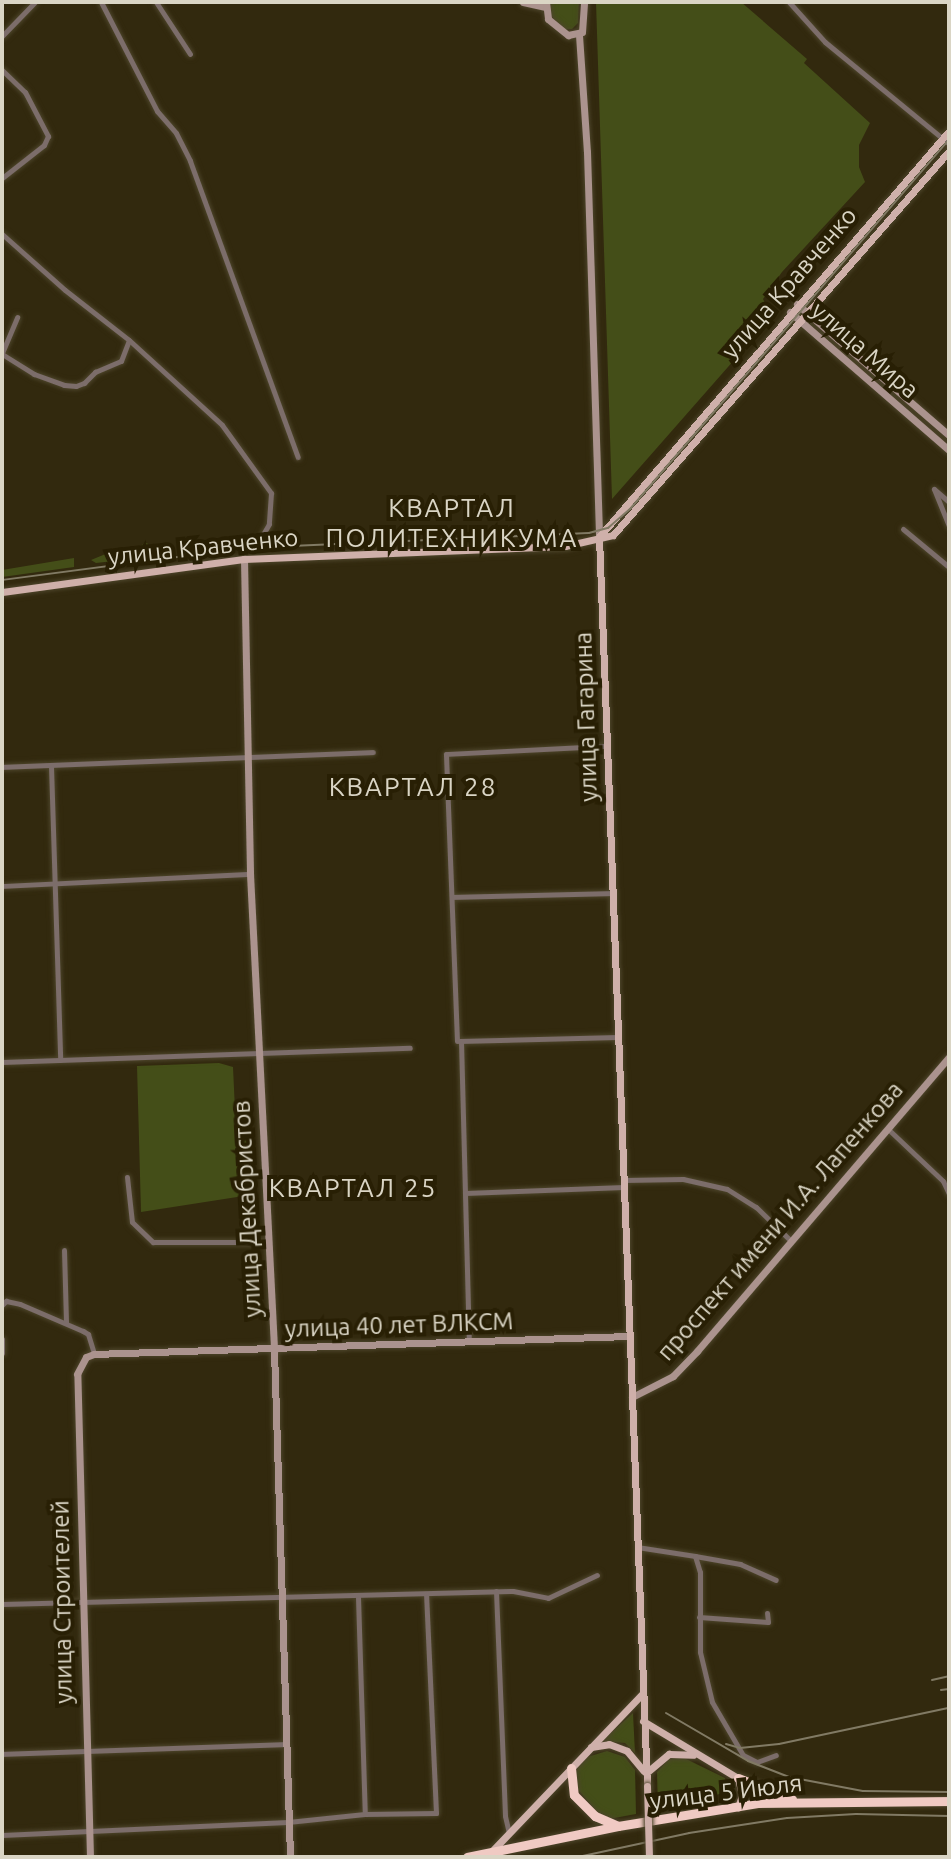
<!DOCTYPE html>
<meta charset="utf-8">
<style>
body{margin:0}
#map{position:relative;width:951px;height:1859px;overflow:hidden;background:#32290e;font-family:Ubuntu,sans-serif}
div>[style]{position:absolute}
.green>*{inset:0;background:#444e18}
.roads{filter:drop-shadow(0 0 2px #4d452b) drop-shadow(0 0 2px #4d452b)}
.street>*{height:5px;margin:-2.5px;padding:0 2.5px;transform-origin:2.5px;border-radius:2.5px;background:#7c6d6a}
.secondary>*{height:7px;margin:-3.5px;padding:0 3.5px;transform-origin:3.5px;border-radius:3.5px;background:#ab938e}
.primary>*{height:7px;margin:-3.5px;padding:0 3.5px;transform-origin:3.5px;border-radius:3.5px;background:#cfb0aa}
.highway>*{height:9px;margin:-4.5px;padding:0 4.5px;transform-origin:4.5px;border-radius:4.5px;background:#f0cac3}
.tram>*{height:2px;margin:-1px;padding:0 1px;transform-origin:1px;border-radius:1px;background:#817a64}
.rail>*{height:2px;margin:-1px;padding:0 1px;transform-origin:1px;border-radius:1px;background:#817a64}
.bridges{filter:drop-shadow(0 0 2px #4d452b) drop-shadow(0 0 2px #4d452b)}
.primary-bridge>*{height:7px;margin:-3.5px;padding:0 3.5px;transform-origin:3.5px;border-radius:3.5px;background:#cfb0aa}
span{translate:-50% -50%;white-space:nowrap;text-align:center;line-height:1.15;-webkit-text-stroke:8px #281f04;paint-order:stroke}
.street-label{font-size:24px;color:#dad5c5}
.neighbourhood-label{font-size:26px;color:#dad5c5;letter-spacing:2px}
.frame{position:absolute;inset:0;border:4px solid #dad5c5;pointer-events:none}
</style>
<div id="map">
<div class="green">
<i style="clip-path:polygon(549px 2px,579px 2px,578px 23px,572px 29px,562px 29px,549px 13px)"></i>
<i style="clip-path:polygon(596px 2px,741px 2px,807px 59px,804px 63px,870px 123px,859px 145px,859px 167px,865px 182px,782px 272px,763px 299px,772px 317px,612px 499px)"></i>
<i style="clip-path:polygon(145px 542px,148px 544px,140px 558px,96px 563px,91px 560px,108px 553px,138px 549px)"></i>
<i style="clip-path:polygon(74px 558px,74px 567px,2px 577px,2px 570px)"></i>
<i style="clip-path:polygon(219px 1063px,233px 1067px,235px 1110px,248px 1118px,250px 1195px,141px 1212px,137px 1066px)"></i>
<i style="clip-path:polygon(633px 1713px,635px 1753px,625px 1743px,602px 1741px)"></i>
<i style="clip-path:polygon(607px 1751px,625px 1757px,635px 1770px,636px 1814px,609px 1819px,600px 1815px,574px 1785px,574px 1773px,584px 1758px)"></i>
<i style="clip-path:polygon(682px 1757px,725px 1778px,728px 1792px,658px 1809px,657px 1772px,669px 1759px)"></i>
</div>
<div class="roads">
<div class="street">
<i style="left:101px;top:2px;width:123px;rotate:62.8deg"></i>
<i style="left:157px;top:111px;width:29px;rotate:49deg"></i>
<i style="left:176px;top:133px;width:31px;rotate:63deg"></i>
<i style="left:190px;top:161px;width:315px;rotate:70deg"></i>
<i style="left:156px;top:2px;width:62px;rotate:56.8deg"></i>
<i style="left:789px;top:2px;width:54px;rotate:48deg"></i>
<i style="left:825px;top:42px;width:161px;rotate:39.4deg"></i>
<i style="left:2px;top:36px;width:47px;rotate:-45.9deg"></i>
<i style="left:2px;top:70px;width:32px;rotate:44deg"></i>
<i style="left:25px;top:92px;width:50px;rotate:62.4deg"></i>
<i style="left:48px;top:136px;width:10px;rotate:114deg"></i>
<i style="left:44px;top:145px;width:53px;rotate:141.8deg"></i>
<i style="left:2px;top:234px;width:84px;rotate:41.6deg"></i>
<i style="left:65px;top:290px;width:81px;rotate:38deg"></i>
<i style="left:129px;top:340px;width:126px;rotate:42.4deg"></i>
<i style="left:222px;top:425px;width:84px;rotate:54.2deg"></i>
<i style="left:271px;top:493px;width:31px;rotate:94deg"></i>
<i style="left:269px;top:524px;width:14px;rotate:120deg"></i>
<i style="left:2px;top:353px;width:39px;rotate:-67deg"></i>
<i style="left:2px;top:354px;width:38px;rotate:32deg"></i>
<i style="left:34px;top:374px;width:32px;rotate:20deg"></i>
<i style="left:64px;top:385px;width:12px;rotate:5deg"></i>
<i style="left:76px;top:386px;width:9px;rotate:-21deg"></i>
<i style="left:84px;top:383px;width:16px;rotate:-45deg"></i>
<i style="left:95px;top:372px;width:28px;rotate:-23deg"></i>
<i style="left:121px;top:361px;width:22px;rotate:-69deg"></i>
<i style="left:949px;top:502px;width:20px;rotate:-139deg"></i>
<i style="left:934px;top:489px;width:40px;rotate:68deg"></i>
<i style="left:903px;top:529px;width:60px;rotate:39.6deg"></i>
<i style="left:51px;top:766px;width:294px;rotate:88.2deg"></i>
<i style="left:2px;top:767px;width:371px;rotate:-2.3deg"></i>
<i style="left:2px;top:886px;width:248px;rotate:-2.8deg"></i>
<i style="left:452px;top:897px;width:161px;rotate:-1.4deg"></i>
<i style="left:457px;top:1041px;width:287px;rotate:-92.2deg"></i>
<i style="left:446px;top:754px;width:160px;rotate:-2.9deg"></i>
<i style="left:459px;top:1041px;width:159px;rotate:-1.4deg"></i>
<i style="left:461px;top:1041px;width:301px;rotate:88.5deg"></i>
<i style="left:2px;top:1062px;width:408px;rotate:-2deg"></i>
<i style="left:888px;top:1129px;width:76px;rotate:43.4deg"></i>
<i style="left:943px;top:1181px;width:14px;rotate:65deg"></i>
<i style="left:127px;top:1177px;width:45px;rotate:83.7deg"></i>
<i style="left:132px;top:1222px;width:29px;rotate:44deg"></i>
<i style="left:153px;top:1242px;width:115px"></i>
<i style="left:624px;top:1180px;width:59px;rotate:-1deg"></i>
<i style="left:683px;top:1179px;width:45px;rotate:12.8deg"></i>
<i style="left:727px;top:1189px;width:34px;rotate:32deg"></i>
<i style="left:756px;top:1207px;width:49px;rotate:44.2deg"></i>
<i style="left:465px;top:1193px;width:159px;rotate:-2.2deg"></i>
<i style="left:64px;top:1250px;width:73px;rotate:88.4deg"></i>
<i style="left:2px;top:1305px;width:6px;rotate:-45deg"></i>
<i style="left:6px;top:1301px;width:14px;rotate:12deg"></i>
<i style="left:20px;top:1304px;width:69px;rotate:23.2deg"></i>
<i style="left:83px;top:1331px;width:6px;rotate:31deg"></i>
<i style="left:88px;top:1334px;width:21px;rotate:73deg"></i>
<i style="left:2px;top:1339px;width:14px;rotate:90deg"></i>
<i style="left:637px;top:1547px;width:59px;rotate:8.8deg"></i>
<i style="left:695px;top:1556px;width:17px;rotate:73deg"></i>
<i style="left:700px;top:1572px;width:80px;rotate:90deg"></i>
<i style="left:700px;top:1652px;width:51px;rotate:76.5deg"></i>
<i style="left:712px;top:1702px;width:61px;rotate:59.7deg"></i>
<i style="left:743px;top:1755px;width:16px;rotate:27deg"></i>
<i style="left:757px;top:1762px;width:20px;rotate:-20deg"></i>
<i style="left:695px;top:1556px;width:46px;rotate:10.1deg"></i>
<i style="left:740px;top:1564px;width:39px;rotate:24deg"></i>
<i style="left:496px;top:1591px;width:225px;rotate:87.7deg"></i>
<i style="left:505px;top:1816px;width:18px;rotate:77deg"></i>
<i style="left:358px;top:1597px;width:217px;rotate:88.2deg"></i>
<i style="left:2px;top:1604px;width:511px;rotate:-1.46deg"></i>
<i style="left:513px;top:1591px;width:36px;rotate:11deg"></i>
<i style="left:548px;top:1598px;width:54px;rotate:-25.1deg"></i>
<i style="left:699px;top:1617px;width:69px;rotate:4.1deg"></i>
<i style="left:768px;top:1622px;width:9px;rotate:-96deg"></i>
<i style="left:2px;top:1754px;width:284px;rotate:-2deg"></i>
<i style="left:2px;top:1835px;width:286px;rotate:-2.6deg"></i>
<i style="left:288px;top:1822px;width:77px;rotate:-5.9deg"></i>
<i style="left:365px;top:1814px;width:71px;rotate:-0.8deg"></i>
<i style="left:436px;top:1813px;width:219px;rotate:-92.6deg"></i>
</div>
<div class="secondary">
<i style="left:523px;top:2px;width:22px;rotate:13deg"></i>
<i style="left:546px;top:2px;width:17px;rotate:83deg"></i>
<i style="left:548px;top:19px;width:26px;rotate:39deg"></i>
<i style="left:568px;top:35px;width:14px;rotate:-12deg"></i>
<i style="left:582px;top:32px;width:30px;rotate:-86deg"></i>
<i style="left:579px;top:35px;width:117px;rotate:86.1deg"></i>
<i style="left:587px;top:152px;width:385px;rotate:88.2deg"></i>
<i style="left:797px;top:304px;width:201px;rotate:40.8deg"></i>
<i style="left:790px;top:312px;width:211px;rotate:41deg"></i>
<i style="left:244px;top:559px;width:315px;rotate:88.9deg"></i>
<i style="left:250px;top:874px;width:477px;rotate:87.1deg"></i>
<i style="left:274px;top:1350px;width:507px;rotate:88.19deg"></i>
<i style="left:632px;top:1397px;width:46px;rotate:-27.1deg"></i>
<i style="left:673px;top:1376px;width:35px;rotate:-46deg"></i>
<i style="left:697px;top:1351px;width:387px;rotate:-49.4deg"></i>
<i style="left:90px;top:1857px;width:483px;rotate:-91.5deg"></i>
<i style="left:77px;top:1374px;width:19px;rotate:-62deg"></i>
<i style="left:86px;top:1357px;width:9px;rotate:-21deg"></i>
<i style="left:94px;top:1354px;width:535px;rotate:-1.93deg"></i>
</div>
<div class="primary">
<i style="left:599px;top:537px;width:1250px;rotate:87.8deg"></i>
<i style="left:599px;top:537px;width:536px;rotate:-49.24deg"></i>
<i style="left:2px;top:592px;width:244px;rotate:-7.8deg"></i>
<i style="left:244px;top:559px;width:321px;rotate:-2.3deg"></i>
<i style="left:565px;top:546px;width:49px;rotate:-12.9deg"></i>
<i style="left:613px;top:535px;width:510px;rotate:-48.81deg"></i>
<i style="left:643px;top:1721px;width:111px;rotate:31deg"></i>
<i style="left:738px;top:1778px;width:17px;rotate:77deg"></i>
<i style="left:742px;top:1795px;width:13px;rotate:108deg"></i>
<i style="left:591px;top:1747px;width:18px;rotate:-9deg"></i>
<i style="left:609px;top:1744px;width:19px;rotate:21deg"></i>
<i style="left:627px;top:1751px;width:26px;rotate:50deg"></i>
<i style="left:646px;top:1773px;width:30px;rotate:-40deg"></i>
<i style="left:669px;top:1754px;width:24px;rotate:2deg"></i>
<i style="left:492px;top:1851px;width:217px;rotate:-46.3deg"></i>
</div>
<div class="highway">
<i style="left:571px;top:1768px;width:27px;rotate:84deg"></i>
<i style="left:574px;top:1795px;width:30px;rotate:45deg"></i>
<i style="left:595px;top:1816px;width:25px;rotate:23deg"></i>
<i style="left:738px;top:1778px;width:58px;rotate:21.3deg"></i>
<i style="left:467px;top:1857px;width:154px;rotate:-11.6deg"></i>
<i style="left:618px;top:1826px;width:143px;rotate:-9.3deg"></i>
<i style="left:759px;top:1803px;width:190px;rotate:-0.6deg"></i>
</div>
</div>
<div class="tram">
<i style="left:2px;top:580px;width:245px;rotate:-7.5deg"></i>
<i style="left:245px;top:548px;width:344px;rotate:-2.5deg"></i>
<i style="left:589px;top:533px;width:20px;rotate:-15deg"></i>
<i style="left:608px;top:528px;width:29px;rotate:-41deg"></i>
<i style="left:630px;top:509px;width:488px;rotate:-49.2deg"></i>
</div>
<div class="rail">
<i style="left:932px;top:1680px;width:17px;rotate:-13deg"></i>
<i style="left:941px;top:1690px;width:8px;rotate:-7deg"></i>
<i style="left:666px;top:1713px;width:95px;rotate:30.3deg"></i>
<i style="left:748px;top:1761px;width:44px;rotate:21.3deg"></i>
<i style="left:789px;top:1777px;width:75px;rotate:10.7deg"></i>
<i style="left:863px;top:1791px;width:86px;rotate:0.7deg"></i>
<i style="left:726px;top:1744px;width:15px;rotate:16deg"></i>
<i style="left:740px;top:1748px;width:39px;rotate:-6deg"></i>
<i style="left:779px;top:1744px;width:174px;rotate:-12deg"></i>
<i style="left:578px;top:1857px;width:114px;rotate:-12.2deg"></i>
<i style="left:689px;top:1833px;width:99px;rotate:-8.7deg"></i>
<i style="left:787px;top:1818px;width:69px;rotate:-3.3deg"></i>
<i style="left:856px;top:1814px;width:93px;rotate:1.2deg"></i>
</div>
<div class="bridges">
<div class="primary-bridge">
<i style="left:647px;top:1786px;width:71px;rotate:88.4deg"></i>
</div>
</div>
<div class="street-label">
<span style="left:789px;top:283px;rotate:-49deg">улица Кравченко</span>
<span style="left:865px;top:350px;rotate:41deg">улица Мира</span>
<span style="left:203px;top:547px;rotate:-6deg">улица Кравченко</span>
<span style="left:586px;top:717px;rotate:-92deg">улица Гагарина</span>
<span style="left:247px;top:1209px;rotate:-93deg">улица Декабристов</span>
<span style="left:780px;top:1221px;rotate:-49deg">проспект имени И.А. Лапенкова</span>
<span style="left:399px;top:1325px;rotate:-2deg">улица 40 лет ВЛКСМ</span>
<span style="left:62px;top:1602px;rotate:-91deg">улица Строителей</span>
<span style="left:726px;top:1792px;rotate:-7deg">улица 5 Июля</span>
</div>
<div class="neighbourhood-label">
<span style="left:452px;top:523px">КВАРТАЛ<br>ПОЛИТЕХНИКУМА</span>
<span style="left:413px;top:787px">КВАРТАЛ 28</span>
<span style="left:353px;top:1188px">КВАРТАЛ 25</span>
</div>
<div class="frame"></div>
</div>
